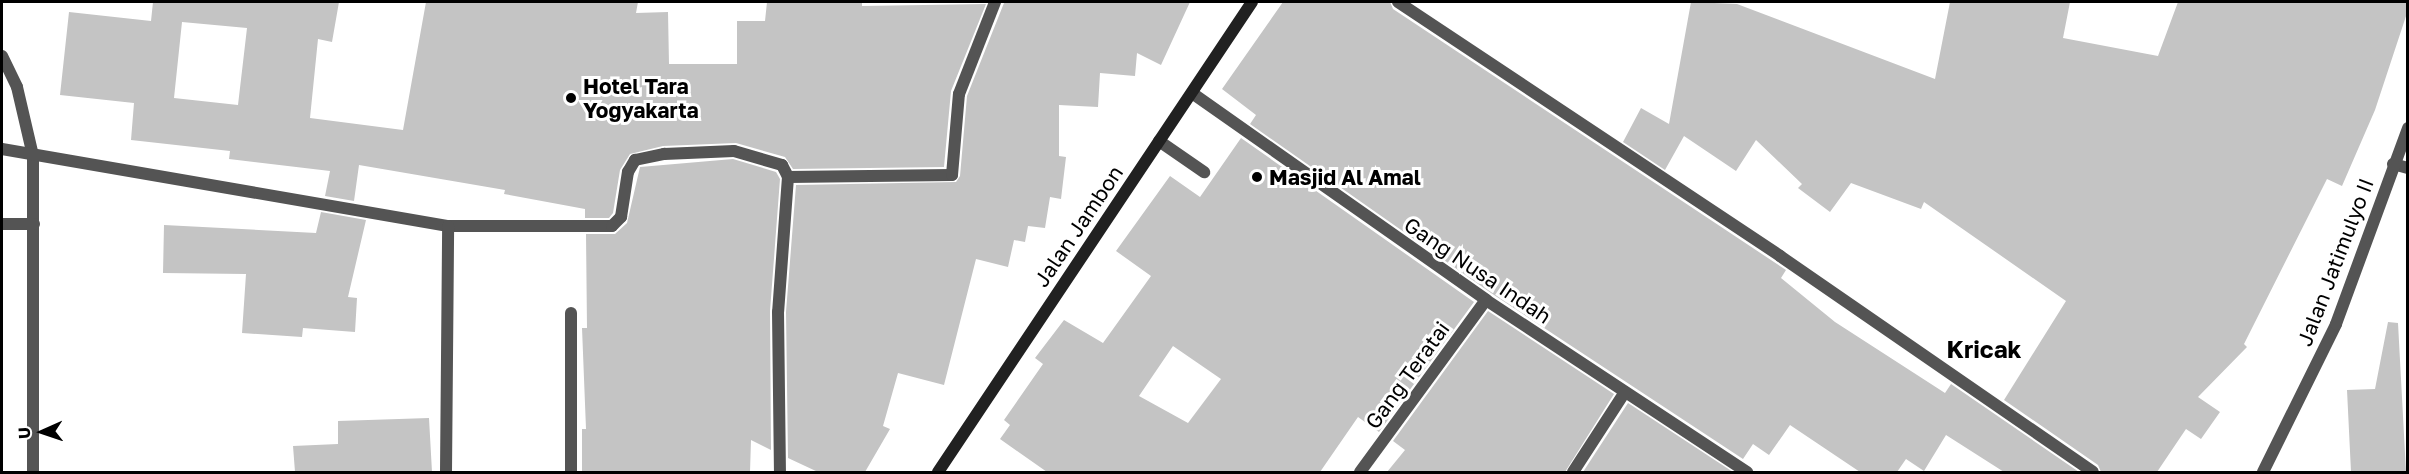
<!DOCTYPE html>
<style>
body{margin:0}
#map{position:relative;width:2409px;height:474px;overflow:hidden;background:#fff;font-family:"Golos Text",sans-serif}
div>[style]{position:absolute}
.building>*{inset:0;background:#c4c4c4}
.minor>*{height:12px;margin:-6px;padding:0 6px;transform-origin:6px;border-radius:6px;background:#545454}
.secondary>*{height:12px;margin:-6px;padding:0 6px;transform-origin:6px;border-radius:6px;background:#212121}
.dots>*{width:16px;height:16px;translate:-50% -50%;box-sizing:border-box;border:3px solid #fff;border-radius:50%}
span{translate:-50% -50%;white-space:nowrap;text-align:center;line-height:1.15;-webkit-text-stroke:6px #fff;paint-order:stroke}
.poi-label{font-size:21px;color:#000;font-weight:700}
.left{translate:0 -50%;text-align:left}
.street-label{font-size:21px;color:#000}
.quarter-label{font-size:24px;color:#000;font-weight:700}
.frame{position:absolute;inset:0;border:3px solid #000;pointer-events:none}
.north{position:absolute;left:12px;top:402px;width:60px;height:60px;-webkit-text-stroke:4px #fff;paint-order:stroke;rotate:267deg;font-size:16px;font-weight:700;line-height:24px;text-align:center;color:#000}
.north::after{content:'';display:block;margin:auto;width:21px;height:27px;background:#000;clip-path:polygon(50% 0,100% 100%,50% 72%,0 100%)}
</style>
<div id="map">
<div class="building">
<i style="clip-path:polygon(evenodd,153px 2px,339px 2px,332px 42px,318px 39px,310px 118px,403px 130px,426px 2px,638px 2px,636px 13px,668px 12px,669px 64px,737px 64px,737px 21px,765px 21px,767px 2px,862px 2px,862px 6px,986px 4px,951px 91px,944px 167px,793px 169px,785px 157px,736px 143px,663px 146px,630px 154px,620px 170px,613px 213px,609px 218px,585px 218px,585px 209px,504px 194px,505px 190px,359px 165px,354px 201px,325px 196px,330px 171px,229px 159px,230px 151px,131px 140px,134px 103px,60px 95px,69px 12px,151px 21px,153px 2px,182px 22px,247px 28px,238px 105px,174px 98px,182px 22px)"></i>
<i style="clip-path:polygon(1190px 2px,1161px 65px,1137px 53px,1135px 76px,1100px 73px,1098px 107px,1059px 105px,1059px 156px,1066px 157px,1061px 199px,1050px 197px,1045px 228px,1028px 226px,1025px 242px,1014px 240px,1008px 267px,976px 259px,944px 385px,898px 373px,883px 426px,890px 429px,865px 472px,818px 472px,788px 458px,786px 312px,796px 185px,956px 182px,960px 176px,967px 96px,1004px 3px)"></i>
<i style="clip-path:polygon(1283px 2px,1390px 2px,1393px 9px,1786px 270px,1781px 278px,1835px 322px,1945px 393px,1951px 384px,2079px 472px,2004px 472px,1946px 435px,1924px 471px,1906px 459px,1897px 472px,1860px 472px,1790px 425px,1769px 455px,1753px 444px,1743px 459px,1491px 293px,1250px 124px,1256px 115px,1222px 89px)"></i>
<i style="clip-path:polygon(1691px 2px,1737px 4px,1935px 79px,1950px 2px,2070px 2px,2063px 38px,2158px 56px,2178px 2px,2408px 2px,2408px 10px,2375px 110px,2342px 186px,2327px 179px,2244px 344px,2247px 347px,2198px 397px,2220px 412px,2201px 439px,2186px 429px,2157px 472px,2101px 472px,2098px 465px,2004px 400px,2066px 301px,1924px 202px,1921px 209px,1851px 183px,1830px 212px,1798px 188px,1802px 184px,1756px 140px,1736px 171px,1684px 136px,1665px 170px,1623px 142px,1641px 108px,1669px 124px)"></i>
<i style="clip-path:polygon(evenodd,1241px 138px,1474px 302px,1379px 432px,1358px 417px,1320px 472px,1047px 472px,1000px 439px,1010px 425px,1004px 420px,1043px 364px,1035px 358px,1064px 320px,1103px 343px,1151px 276px,1116px 251px,1170px 176px,1200px 197px,1241px 138px,1173px 346px,1221px 379px,1188px 423px,1139px 396px,1173px 346px)"></i>
<i style="clip-path:polygon(733px 159px,776px 172px,780px 179px,770px 311px,771px 450px,751px 440px,750px 472px,582px 472px,582px 429px,586px 429px,582px 328px,587px 328px,586px 234px,615px 234px,627px 223px,640px 167px)"></i>
<i style="clip-path:polygon(321px 212px,366px 220px,348px 297px,357px 298px,355px 332px,303px 328px,302px 337px,242px 333px,246px 274px,163px 273px,164px 225px,316px 233px)"></i>
<i style="clip-path:polygon(1488px 311px,1614px 394px,1565px 472px,1387px 472px,1405px 450px,1393px 441px)"></i>
<i style="clip-path:polygon(2388px 322px,2398px 323px,2406px 472px,2351px 472px,2347px 390px,2375px 389px)"></i>
<i style="clip-path:polygon(1628px 403px,1733px 472px,1583px 472px)"></i>
<i style="clip-path:polygon(429px 418px,432px 472px,295px 472px,293px 446px,338px 444px,338px 421px)"></i>
</div>
<div class="minor">
<i style="left:1398px;top:2px;width:459px;rotate:33.6deg"></i>
<i style="left:1780px;top:256px;width:380px;rotate:34.6deg"></i>
<i style="left:2px;top:56px;width:34px;rotate:64deg"></i>
<i style="left:17px;top:87px;width:71px;rotate:76.9deg"></i>
<i style="left:33px;top:156px;width:316px;rotate:90deg"></i>
<i style="left:1192px;top:93px;width:360px;rotate:35.1deg"></i>
<i style="left:1486px;top:300px;width:313px;rotate:33.4deg"></i>
<i style="left:1159px;top:141px;width:55px;rotate:34.6deg"></i>
<i style="left:2px;top:149px;width:453px;rotate:9.8deg"></i>
<i style="left:448px;top:226px;width:164px"></i>
<i style="left:612px;top:226px;width:13px;rotate:-45deg"></i>
<i style="left:621px;top:217px;width:46px;rotate:-81.2deg"></i>
<i style="left:628px;top:172px;width:14px;rotate:-60deg"></i>
<i style="left:635px;top:160px;width:30px;rotate:-12deg"></i>
<i style="left:664px;top:154px;width:70px;rotate:-2.5deg"></i>
<i style="left:734px;top:151px;width:50px;rotate:16.3deg"></i>
<i style="left:782px;top:165px;width:13px;rotate:63deg"></i>
<i style="left:788px;top:177px;width:135px;rotate:94.2deg"></i>
<i style="left:778px;top:312px;width:160px;rotate:89.3deg"></i>
<i style="left:2393px;top:164px;width:16px;rotate:15deg"></i>
<i style="left:788px;top:177px;width:164px;rotate:-0.7deg"></i>
<i style="left:952px;top:175px;width:81px;rotate:-85.1deg"></i>
<i style="left:959px;top:94px;width:99px;rotate:-68.6deg"></i>
<i style="left:2px;top:224px;width:32px"></i>
<i style="left:446px;top:472px;width:246px;rotate:-89.5deg"></i>
<i style="left:571px;top:472px;width:159px;rotate:-90deg"></i>
<i style="left:1360px;top:472px;width:213px;rotate:-53.8deg"></i>
<i style="left:1573px;top:472px;width:95px;rotate:-57deg"></i>
<i style="left:2263px;top:472px;width:165px;rotate:-63.7deg"></i>
<i style="left:2336px;top:324px;width:209px;rotate:-69.8deg"></i>
</div>
<div class="secondary">
<i style="left:938px;top:472px;width:565px;rotate:-56.25deg"></i>
</div>
<div class="dots">
<i style="left:571px;top:98px;background:#000"></i>
<i style="left:1257px;top:177px;background:#000"></i>
</div>
<div class="poi-label">
<span class="left" style="left:583px;top:98px">Hotel Tara<br>Yogyakarta</span>
<span class="left" style="left:1269px;top:177px">Masjid Al Amal</span>
</div>
<div class="street-label">
<span style="left:1078px;top:226px;rotate:-56deg">Jalan Jambon</span>
<span style="left:2335px;top:262px;rotate:-69deg">Jalan Jatimulyo II</span>
<span style="left:1478px;top:270px;rotate:34deg">Gang Nusa Indah</span>
<span style="left:1407px;top:375px;rotate:-54deg">Gang Teratai</span>
</div>
<div class="quarter-label">
<span style="left:1984px;top:349px">Kricak</span>
</div>
<div class="frame"></div>
<div class="north">U</div>
</div>
